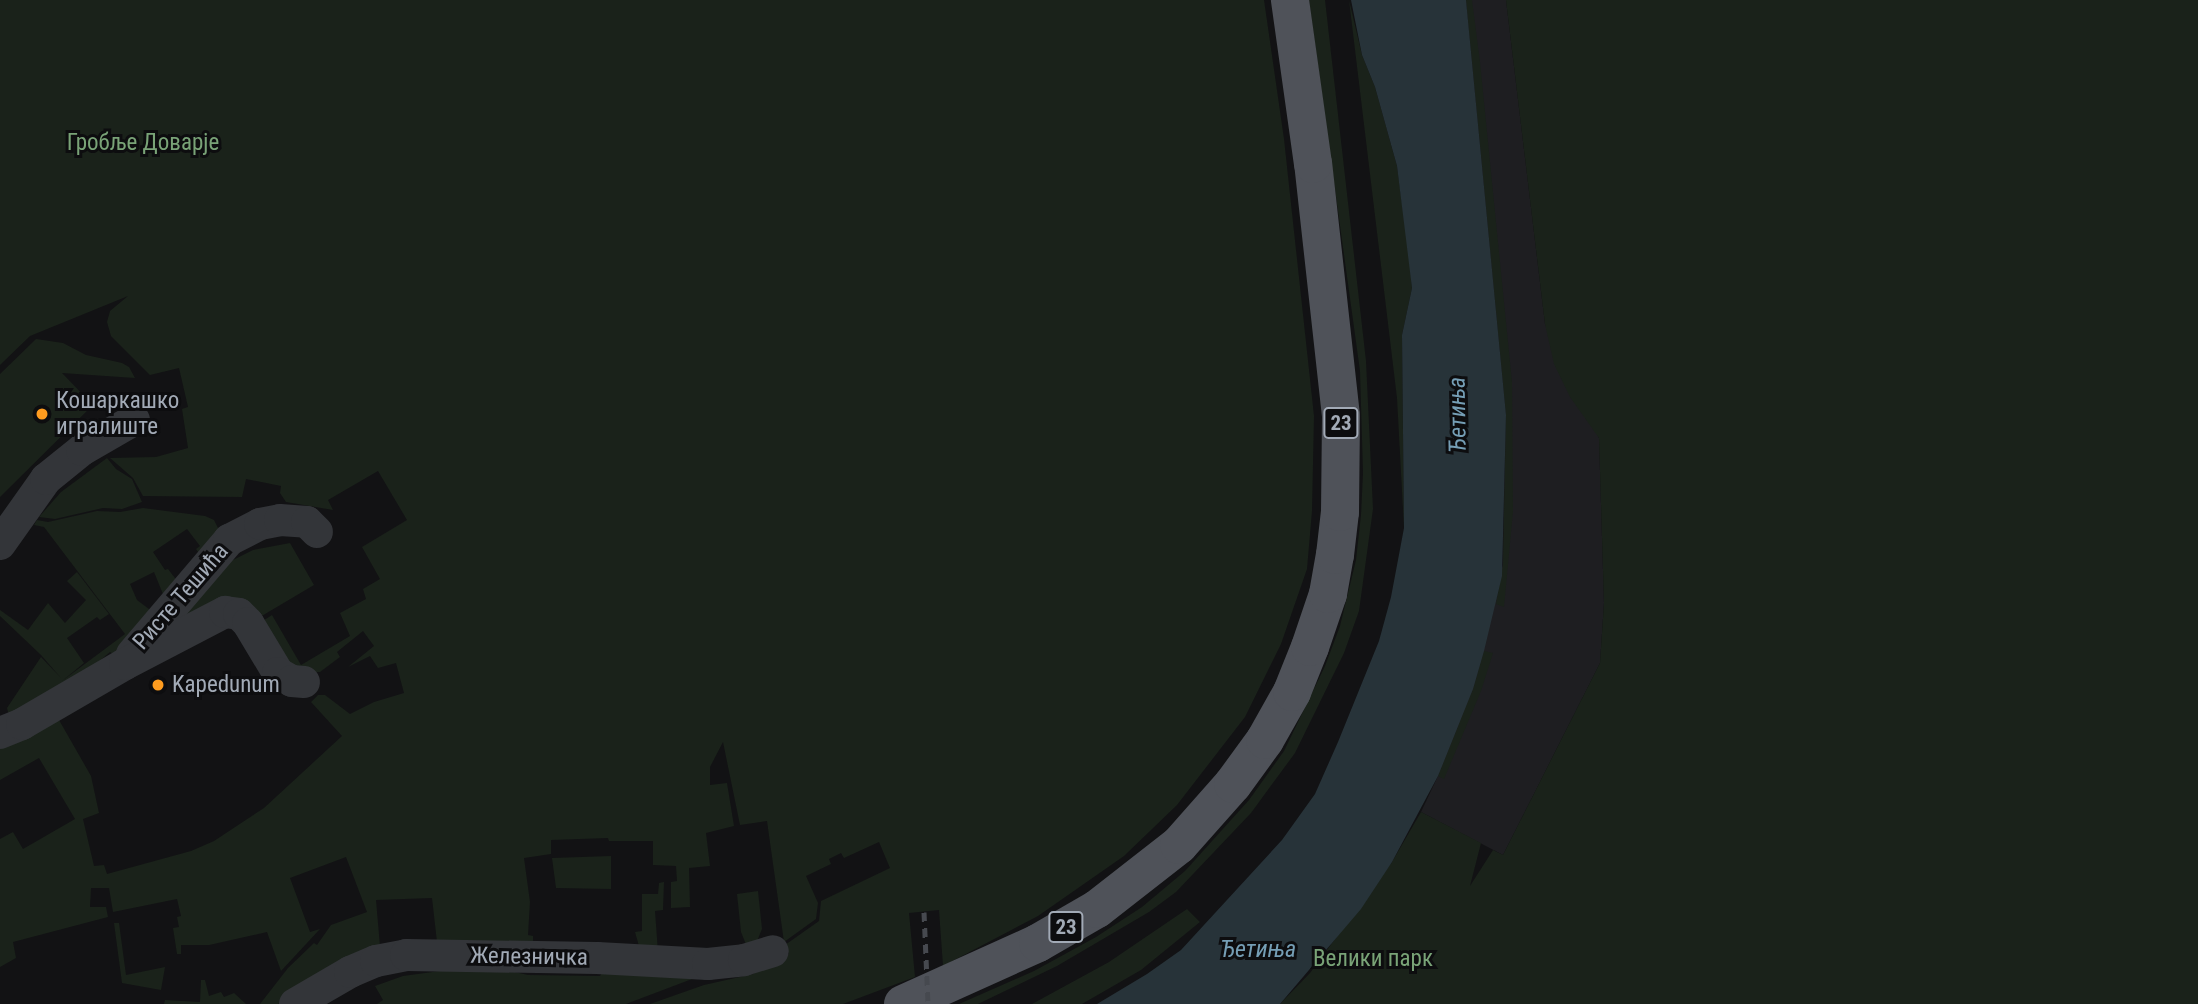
<!DOCTYPE html>
<meta charset="utf-8">
<style>
body{margin:0}
#map{position:relative;width:2198px;height:1004px;overflow:hidden;background:#121214;font-family:"Roboto Condensed",sans-serif}
div>[style]{position:absolute}
.built>*{inset:0;background:#1e1e21}
.green>*{inset:0;background:#1a221a}
.water>*{inset:0;background:#273339}
.street>*{height:32px;margin:-16px;padding:0 16px;transform-origin:16px;border-radius:16px;background:#333539}
.primary>*{height:38px;margin:-19px;padding:0 19px;transform-origin:19px;border-radius:19px;background:#4f5259}
.rail>*{height:5px;margin-top:-2.5px;transform-origin:0;background:repeating-linear-gradient(90deg,#46494f 0 9px,transparent 0 16px)}
.dots>*{width:19px;height:19px;translate:-50% -50%;box-sizing:border-box;border:4px solid #0d0d0f;border-radius:50%}
span{translate:-50% -50%;white-space:nowrap;text-align:center;line-height:1.15;-webkit-text-stroke:6px #0d0d0f;paint-order:stroke}
.shield-label span{padding:2px 5px;background:#0d0d0f;border:2px solid;border-radius:5px;-webkit-text-stroke-width:0}
.shield-label{font-size:21px;color:#a2aab6;font-weight:700}
.park-label{font-size:23px;color:#79a377}
.poi-label{font-size:23px;color:#a2aab6}
.left{translate:0 -50%;text-align:left}
.street-label{font-size:23px;color:#a2aab6}
.water-label{font-size:24px;color:#759eb5;font-style:italic}
</style>
<div id="map">
<div class="built">
<i style="clip-path:polygon(1466px 0,1506px 0,1545px 324px,1599px 438px,1604px 603px,1600px 663px,1503px 855px,1421px 812px,1438px 776px,1503px 565px,1506px 415px)"></i>
</div>
<div class="green">
<i style="clip-path:polygon(0 0,1264px 0,1284px 139px,1314px 416px,1312px 511px,1307px 569px,1281px 644px,1245px 717px,1177px 805px,1124px 856px,1038px 916px,943px 966px,939px 910px,909px 913px,915px 977px,843px 1004px,650px 1004px,704px 985px,753px 974px,789px 954px,785px 945px,819px 921px,821px 901px,890px 868px,879px 842px,844px 858px,841px 853px,829px 859px,831px 864px,806px 876px,818px 903px,816px 919px,784px 942px,767px 821px,740px 825px,723px 742px,710px 767px,710px 785px,727px 783px,734px 826px,706px 833px,710px 866px,689px 868px,690px 907px,671px 908px,671px 882px,677px 881px,676px 866px,653px 865px,653px 841px,609px 841px,608px 838px,551px 840px,551px 854px,524px 858px,530px 902px,528px 935px,533px 936px,533px 944px,437px 942px,432px 898px,376px 900px,380px 946px,278px 1004px,260px 1004px,288px 968px,314px 943px,317px 945px,331px 925px,367px 912px,346px 857px,290px 878px,310px 932px,320px 929px,281px 971px,267px 932px,209px 945px,181px 945px,181px 954px,177px 954px,173px 928px,179px 927px,177px 917px,181px 916px,177px 899px,113px 912px,109px 888px,91px 888px,90px 907px,106px 907px,108px 917px,13px 942px,16px 958px,0 967px,0 839px,13px 832px,23px 849px,75px 819px,39px 758px,0 780px,0 749px,59px 720px,91px 776px,99px 813px,83px 819px,94px 866px,104px 865px,107px 874px,191px 851px,214px 841px,264px 808px,342px 736px,311px 702px,318px 695px,325px 695px,350px 714px,374px 702px,404px 693px,396px 663px,378px 668px,370px 656px,348px 667px,374px 646px,363px 631px,337px 652px,340px 657px,320px 672px,297px 673px,258px 624px,272px 615px,301px 665px,350px 636px,340px 613px,366px 599px,363px 589px,380px 579px,362px 547px,407px 520px,378px 471px,328px 500px,333px 510px,286px 502px,280px 493px,281px 486px,246px 479px,242px 497px,143px 496px,133px 478px,110px 458px,156px 457px,188px 448px,182px 409px,188px 407px,179px 368px,150px 375px,111px 336px,107px 322px,110px 311px,128px 296px,30px 336px,0 365px)"></i>
<i style="clip-path:polygon(1309px 0,1325px 0,1366px 361px,1373px 509px,1359px 611px,1344px 653px,1295px 753px,1251px 813px,1176px 892px,1149px 912px,1057px 966px,978px 1004px,959px 1004px,1034px 971px,1096px 937px,1142px 907px,1185px 871px,1249px 800px,1284px 751px,1325px 666px,1340px 626px,1356px 560px,1361px 515px,1363px 473px,1360px 371px)"></i>
<i style="clip-path:polygon(1349px 0,1362px 55px,1375px 87px,1397px 166px,1410px 262px,1412px 288px,1402px 335px,1404px 528px,1397px 398px)"></i>
<i style="clip-path:polygon(1466px 0,1472px 0,1480px 62px,1512px 382px,1513px 511px,1504px 607px,1496px 604px,1503px 565px,1506px 415px)"></i>
<i style="clip-path:polygon(1506px 0,2198px 0,2198px 1004px,1280px 1004px,1310px 973px,1392px 862px,1421px 812px,1481px 843px,1470px 886px,1493px 850px,1503px 855px,1600px 663px,1604px 603px,1599px 438px,1570px 397px,1554px 364px,1545px 324px)"></i>
<i style="clip-path:polygon(36px 339px,63px 343px,86px 355px,122px 363px,129px 367px,135px 378px,62px 373px,93px 405px,0 497px,0 374px)"></i>
<i style="clip-path:polygon(107px 458px,116px 469px,132px 479px,142px 502px,122px 509px,103px 508px,55px 519px,39px 517px,61px 492px)"></i>
<i style="clip-path:polygon(143px 508px,205px 516px,214px 520px,219px 530px,201px 556px,196px 549px,200px 546px,187px 529px,153px 552px,165px 570px,168px 569px,178px 582px,165px 599px,154px 572px,130px 584px,137px 600px,153px 612px,114px 655px,110px 652px,84px 674px,9px 716px,7px 708px,41px 657px,61px 678px,41px 655px,0 616px,0 610px,28px 630px,48px 603px,65px 623px,86px 600px,67px 581px,77px 572px,109px 614px,100px 620px,97px 617px,67px 638px,84px 663px,62px 681px,125px 634px,44px 527px,34px 525px,37px 520px,48px 522px,97px 511px,120px 512px)"></i>
<i style="clip-path:polygon(290px 543px,314px 585px,260px 617px,251px 605px,237px 598px,180px 620px,231px 561px,253px 550px)"></i>
<i style="clip-path:polygon(1484px 651px,1493px 653px,1481px 691px,1444px 779px,1438px 776px,1473px 689px)"></i>
<i style="clip-path:polygon(611px 856px,611px 889px,556px 888px,552px 858px)"></i>
<i style="clip-path:polygon(664px 882px,663px 910px,655px 911px,658px 952px,639px 946px,635px 932px,642px 931px,642px 894px,658px 894px,659px 883px)"></i>
<i style="clip-path:polygon(758px 891px,762px 929px,755px 946px,747px 947px,741px 932px,737px 894px)"></i>
<i style="clip-path:polygon(1187px 909px,1200px 922px,1141px 970px,1082px 1004px,1032px 1004px,1109px 962px)"></i>
<i style="clip-path:polygon(114px 923px,119px 923px,126px 975px,165px 967px,161px 990px,122px 983px)"></i>
<i style="clip-path:polygon(462px 968px,497px 968px,528px 975px,600px 976px,604px 969px,700px 976px,626px 1004px,377px 1004px,383px 1000px,375px 986px,403px 976px)"></i>
<i style="clip-path:polygon(201px 980px,205px 980px,209px 996px,221px 992px,224px 997px,234px 993px,246px 1004px,164px 1004px,165px 1000px,200px 1002px)"></i>
</div>
<div class="water">
<i style="clip-path:polygon(1351px 0,1466px 0,1506px 415px,1502px 576px,1484px 651px,1473px 689px,1438px 776px,1392px 862px,1361px 909px,1280px 1004px,1097px 1004px,1147px 974px,1181px 950px,1282px 840px,1315px 794px,1338px 742px,1379px 641px,1391px 597px,1404px 528px,1402px 335px,1412px 288px,1397px 166px,1375px 87px,1362px 55px)"></i>
</div>
<div class="street">
<i style="left:0;top:544px;width:80px;rotate:-54.7deg"></i>
<i style="left:46px;top:479px;width:46px;rotate:-38.9deg"></i>
<i style="left:82px;top:450px;width:60px;rotate:-30deg"></i>
<i style="left:132px;top:654px;width:150px;rotate:-49.6deg"></i>
<i style="left:229px;top:540px;width:35px;rotate:-27deg"></i>
<i style="left:260px;top:524px;width:20px;rotate:-11deg"></i>
<i style="left:280px;top:520px;width:27px;rotate:4deg"></i>
<i style="left:307px;top:522px;width:14px;rotate:45deg"></i>
<i style="left:0;top:733px;width:24px;rotate:-22deg"></i>
<i style="left:22px;top:724px;width:119px;rotate:-30.2deg"></i>
<i style="left:125px;top:664px;width:113px;rotate:-27.5deg"></i>
<i style="left:225px;top:612px;width:14px;rotate:8deg"></i>
<i style="left:239px;top:614px;width:13px;rotate:45deg"></i>
<i style="left:248px;top:623px;width:58px;rotate:59deg"></i>
<i style="left:278px;top:673px;width:16px;rotate:30deg"></i>
<i style="left:292px;top:681px;width:12px;rotate:5deg"></i>
<i style="left:295px;top:1004px;width:64px;rotate:-30.2deg"></i>
<i style="left:350px;top:972px;width:28px;rotate:-23deg"></i>
<i style="left:376px;top:961px;width:31px;rotate:-11deg"></i>
<i style="left:406px;top:955px;width:191px;rotate:0.9deg"></i>
<i style="left:597px;top:958px;width:111px;rotate:3.1deg"></i>
<i style="left:708px;top:964px;width:36px;rotate:-6deg"></i>
<i style="left:744px;top:960px;width:30px;rotate:-17deg"></i>
</div>
<div class="primary">
<i style="left:903px;top:1004px;width:148px;rotate:-24.3deg"></i>
<i style="left:1038px;top:943px;width:68px;rotate:-30deg"></i>
<i style="left:1097px;top:909px;width:104px;rotate:-38deg"></i>
<i style="left:1179px;top:845px;width:81px;rotate:-48.5deg"></i>
<i style="left:1233px;top:784px;width:54px;rotate:-54deg"></i>
<i style="left:1265px;top:740px;width:55px;rotate:-60.6deg"></i>
<i style="left:1292px;top:692px;width:48px;rotate:-68.2deg"></i>
<i style="left:1310px;top:647px;width:56px;rotate:-71.2deg"></i>
<i style="left:1328px;top:594px;width:40px;rotate:-80deg"></i>
<i style="left:1335px;top:555px;width:43px;rotate:-83.4deg"></i>
<i style="left:1340px;top:512px;width:96px;rotate:-89.4deg"></i>
<i style="left:1341px;top:416px;width:254px;rotate:-96.3deg"></i>
<i style="left:1313px;top:164px;width:166px;rotate:-98deg"></i>
</div>
<div class="rail">
<i style="left:924px;top:912px;width:92px;rotate:87.5deg"></i>
</div>
<div class="dots">
<i style="left:42px;top:414px;background:#ff9c1f"></i>
<i style="left:158px;top:685px;background:#ff9c1f"></i>
</div>
<div class="shield-label">
<span style="left:1341px;top:423px">23</span>
<span style="left:1066px;top:927px">23</span>
</div>
<div class="park-label">
<span style="left:143px;top:143px">Гробље Доварје</span>
<span style="left:1373px;top:959px">Велики парк</span>
</div>
<div class="poi-label">
<span class="left" style="left:56px;top:414px">Кошаркашко<br>игралиште</span>
<span class="left" style="left:172px;top:685px">Kapedunum</span>
</div>
<div class="street-label">
<span style="left:181px;top:597px;rotate:-49deg">Ристе Тешића</span>
<span style="left:529px;top:957px;rotate:1deg">Железничка</span>
</div>
<div class="water-label">
<span style="left:1458px;top:415px;rotate:-91deg">Ђетиња</span>
<span style="left:1258px;top:950px">Ђетиња</span>
</div>
</div>
